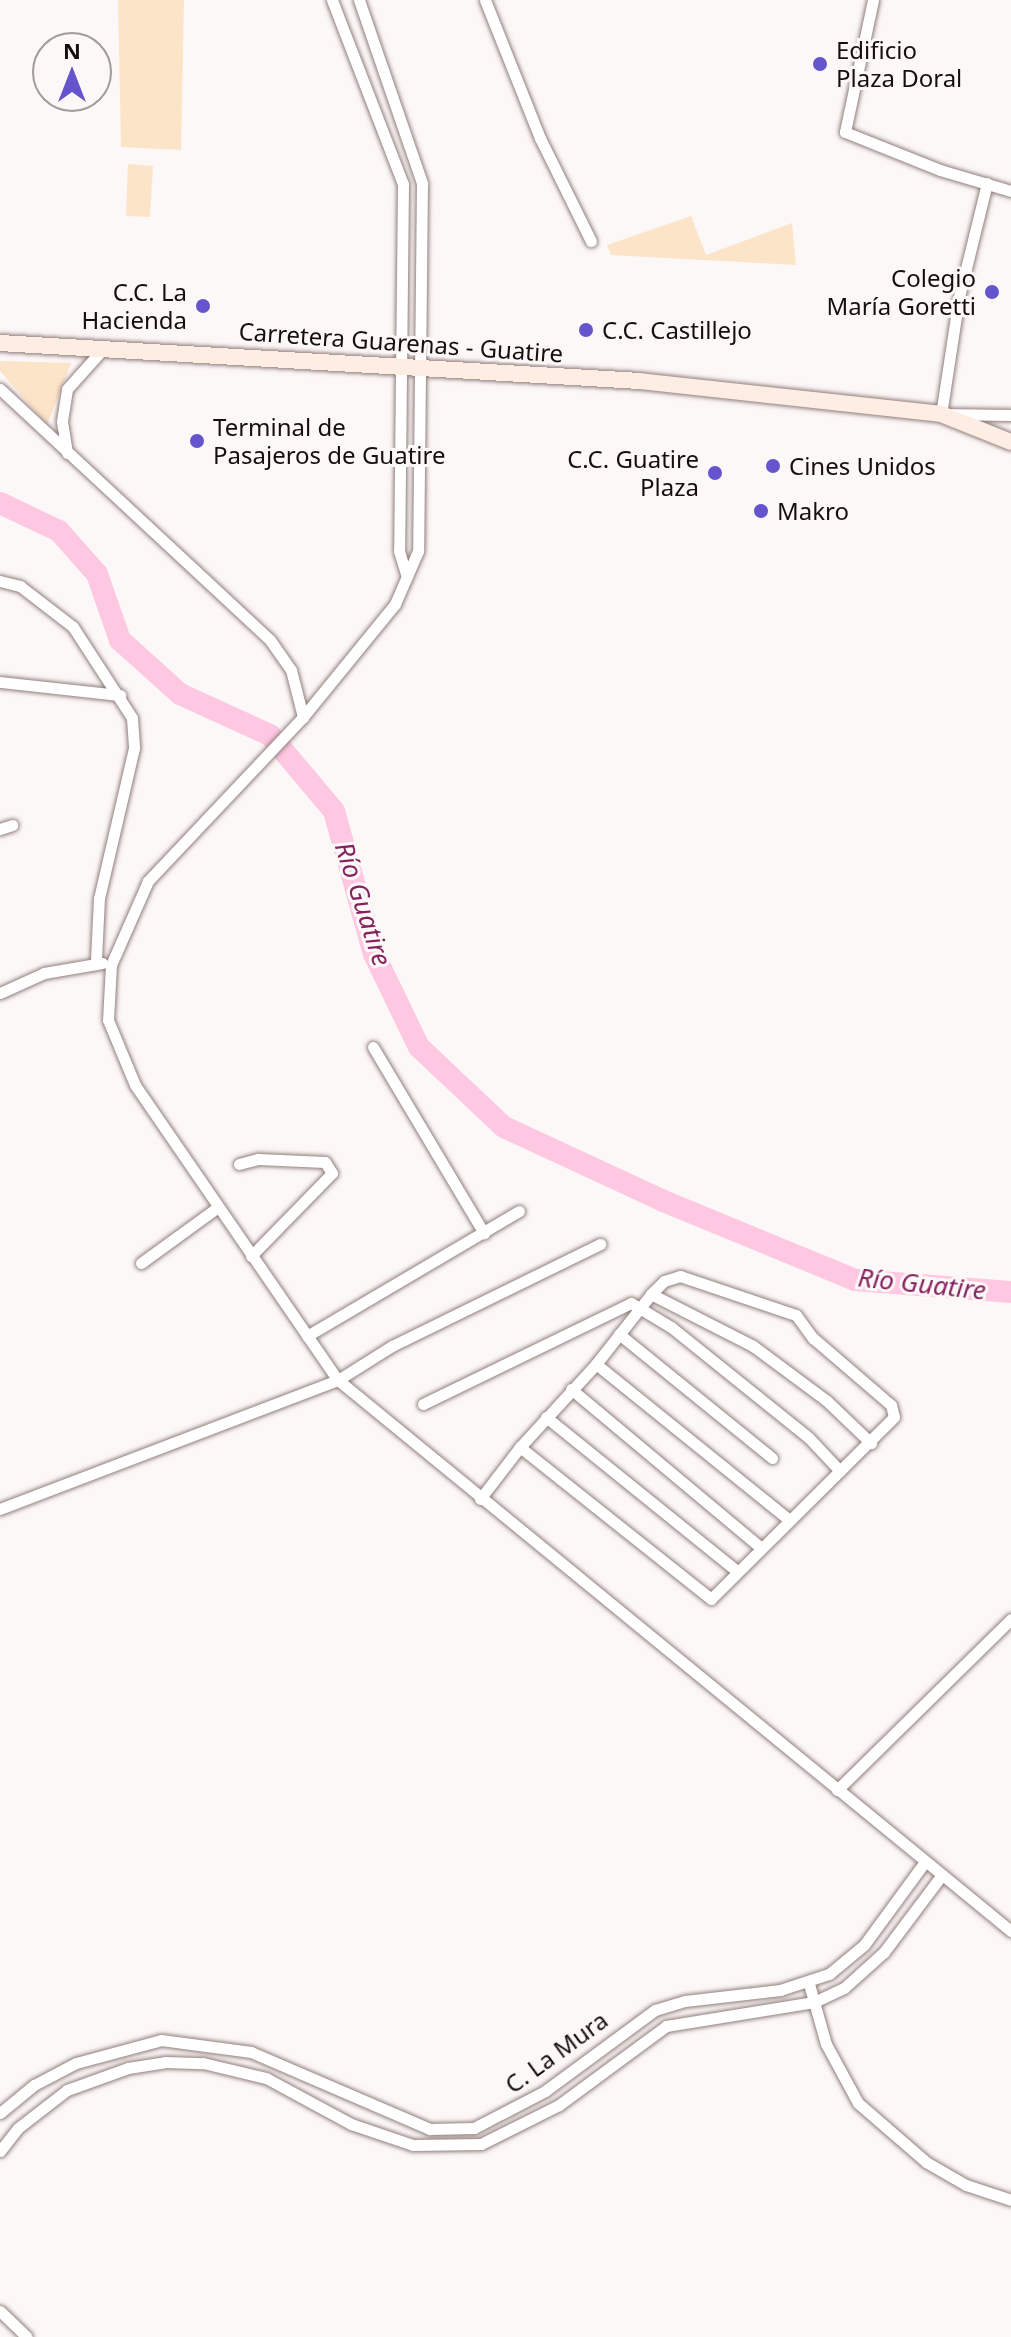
<!DOCTYPE html>
<meta charset="utf-8">
<style>
body{margin:0}
#map{position:relative;width:1011px;height:2337px;overflow:hidden;background:#fcf8f7;font-family:"Noto Sans",sans-serif}
div>[style]{position:absolute}
.green>*{inset:0;background:#fce4c8}
.river>*{height:22px;margin:-11px;padding:0 11px;transform-origin:11px;border-radius:11px;background:#fec7e2}
.roads{filter:drop-shadow(0 0 2px #917f7c) drop-shadow(0 0 2px #917f7c)}
.minor>*{height:11px;margin:-5.5px;padding:0 5.5px;transform-origin:5.5px;border-radius:5.5px;background:#fff}
.secondary>*{height:16px;margin:-8px;padding:0 8px;transform-origin:8px;border-radius:8px;background:#feede3}
.dots>*{width:22px;height:22px;translate:-50% -50%;box-sizing:border-box;border:4px solid #fcf8f7;border-radius:50%}
span{translate:-50% -50%;white-space:nowrap;text-align:center;line-height:1.15;-webkit-text-stroke:6px #fcf8f7;paint-order:stroke}
.poi-label{font-size:24px;color:#160f0e}
.left{translate:0 -50%;text-align:left}
.right{translate:-100% -50%;text-align:right}
.street-label{font-size:24px;color:#160f0e}
.water-label{font-size:26px;color:#85225e;font-style:italic}
.north{position:absolute;left:32px;top:32px;width:80px;height:80px;box-sizing:border-box;background:#fcf8f7;border:2px solid #a09b9a;border-radius:50%;rotate:0deg;font-size:22px;font-weight:700;line-height:32px;text-align:center;color:#160f0e}
.north::after{content:'';display:block;margin:auto;width:28px;height:36px;background:#6454cd;clip-path:polygon(50% 0,100% 100%,50% 72%,0 100%)}
</style>
<div id="map">
<div class="green">
<i style="clip-path:polygon(118px 0,184px 0,181px 150px,121px 147px)"></i>
<i style="clip-path:polygon(128px 164px,153px 166px,150px 217px,126px 216px)"></i>
<i style="clip-path:polygon(691px 216px,706px 255px,792px 223px,796px 265px,611px 255px,607px 245px)"></i>
<i style="clip-path:polygon(0 361px,71px 363px,47px 425px,0 371px)"></i>
</div>
<div class="river">
<i style="left:0;top:503px;width:65px;rotate:25.4deg"></i>
<i style="left:59px;top:531px;width:57px;rotate:48.5deg"></i>
<i style="left:97px;top:574px;width:70px;rotate:70.8deg"></i>
<i style="left:120px;top:640px;width:81px;rotate:42deg"></i>
<i style="left:180px;top:694px;width:99px;rotate:24.5deg"></i>
<i style="left:270px;top:735px;width:99px;rotate:49.9deg"></i>
<i style="left:334px;top:811px;width:148px;rotate:74.4deg"></i>
<i style="left:374px;top:954px;width:103px;rotate:64.2deg"></i>
<i style="left:419px;top:1047px;width:117px;rotate:43.3deg"></i>
<i style="left:504px;top:1127px;width:173px;rotate:24.9deg"></i>
<i style="left:661px;top:1200px;width:210px;rotate:22.4deg"></i>
<i style="left:855px;top:1280px;width:156px;rotate:4.4deg"></i>
</div>
<div class="roads">
<div class="minor">
<i style="left:332px;top:0;width:197px;rotate:68.9deg"></i>
<i style="left:403px;top:184px;width:367px;rotate:90.6deg"></i>
<i style="left:399px;top:551px;width:27px;rotate:73deg"></i>
<i style="left:359px;top:0;width:194px;rotate:71deg"></i>
<i style="left:422px;top:183px;width:368px;rotate:90.6deg"></i>
<i style="left:418px;top:551px;width:58px;rotate:113.5deg"></i>
<i style="left:395px;top:604px;width:146px;rotate:129.2deg"></i>
<i style="left:303px;top:717px;width:226px;rotate:133.4deg"></i>
<i style="left:148px;top:881px;width:92px;rotate:113.8deg"></i>
<i style="left:111px;top:965px;width:55px;rotate:93.1deg"></i>
<i style="left:108px;top:1020px;width:70px;rotate:67.4deg"></i>
<i style="left:135px;top:1085px;width:358px;rotate:55.5deg"></i>
<i style="left:338px;top:1380px;width:870px;rotate:39.31deg"></i>
<i style="left:485px;top:0;width:149px;rotate:68.3deg"></i>
<i style="left:540px;top:138px;width:115px;rotate:63.7deg"></i>
<i style="left:873px;top:0;width:135px;rotate:102deg"></i>
<i style="left:845px;top:132px;width:102px;rotate:21.8deg"></i>
<i style="left:940px;top:170px;width:74px;rotate:16.5deg"></i>
<i style="left:987px;top:183px;width:117px;rotate:103.8deg"></i>
<i style="left:959px;top:297px;width:118px;rotate:98.7deg"></i>
<i style="left:941px;top:414px;width:70px;rotate:0.8deg"></i>
<i style="left:0;top:389px;width:369px;rotate:42.9deg"></i>
<i style="left:270px;top:640px;width:37px;rotate:55deg"></i>
<i style="left:291px;top:670px;width:49px;rotate:75.7deg"></i>
<i style="left:67px;top:453px;width:32px;rotate:-99deg"></i>
<i style="left:62px;top:421px;width:32px;rotate:-81deg"></i>
<i style="left:67px;top:389px;width:52px;rotate:-48.1deg"></i>
<i style="left:0;top:581px;width:21px;rotate:14deg"></i>
<i style="left:20px;top:586px;width:67px;rotate:37.7deg"></i>
<i style="left:73px;top:627px;width:108px;rotate:57deg"></i>
<i style="left:132px;top:718px;width:30px;rotate:86deg"></i>
<i style="left:134px;top:748px;width:154px;rotate:103.1deg"></i>
<i style="left:99px;top:898px;width:62px;rotate:92.8deg"></i>
<i style="left:0;top:682px;width:121px;rotate:6.2deg"></i>
<i style="left:0;top:829px;width:13px;rotate:-18deg"></i>
<i style="left:0;top:993px;width:48px;rotate:-24.4deg"></i>
<i style="left:44px;top:973px;width:59px;rotate:-9.8deg"></i>
<i style="left:373px;top:1047px;width:217px;rotate:59.2deg"></i>
<i style="left:239px;top:1164px;width:20px;rotate:-15deg"></i>
<i style="left:258px;top:1159px;width:67px;rotate:2.6deg"></i>
<i style="left:325px;top:1162px;width:13px;rotate:58deg"></i>
<i style="left:332px;top:1173px;width:116px;rotate:134.3deg"></i>
<i style="left:141px;top:1263px;width:95px;rotate:-36deg"></i>
<i style="left:651px;top:1294px;width:114px;rotate:27deg"></i>
<i style="left:753px;top:1346px;width:92px;rotate:36.6deg"></i>
<i style="left:827px;top:1401px;width:61px;rotate:43.7deg"></i>
<i style="left:619px;top:1334px;width:197px;rotate:39deg"></i>
<i style="left:307px;top:1336px;width:246px;rotate:-30.5deg"></i>
<i style="left:596px;top:1364px;width:247px;rotate:38.9deg"></i>
<i style="left:571px;top:1389px;width:246px;rotate:39.9deg"></i>
<i style="left:423px;top:1404px;width:231px;rotate:-25.9deg"></i>
<i style="left:631px;top:1303px;width:47px;rotate:31deg"></i>
<i style="left:671px;top:1327px;width:177px;rotate:38.8deg"></i>
<i style="left:809px;top:1438px;width:45px;rotate:46.8deg"></i>
<i style="left:546px;top:1417px;width:245px;rotate:38.9deg"></i>
<i style="left:480px;top:1499px;width:66px;rotate:-52.4deg"></i>
<i style="left:520px;top:1447px;width:113px;rotate:-47.5deg"></i>
<i style="left:596px;top:1364px;width:89px;rotate:-51.8deg"></i>
<i style="left:651px;top:1294px;width:18px;rotate:-45deg"></i>
<i style="left:664px;top:1281px;width:17px;rotate:-17deg"></i>
<i style="left:680px;top:1276px;width:122px;rotate:18.6deg"></i>
<i style="left:796px;top:1315px;width:29px;rotate:54deg"></i>
<i style="left:813px;top:1338px;width:103px;rotate:40.7deg"></i>
<i style="left:891px;top:1405px;width:12px;rotate:76deg"></i>
<i style="left:894px;top:1417px;width:258px;rotate:135.2deg"></i>
<i style="left:711px;top:1599px;width:244px;rotate:-141.5deg"></i>
<i style="left:0;top:1509px;width:362px;rotate:-20.9deg"></i>
<i style="left:338px;top:1380px;width:64px;rotate:-32.2deg"></i>
<i style="left:392px;top:1346px;width:232px;rotate:-26.1deg"></i>
<i style="left:837px;top:1790px;width:244px;rotate:-44.5deg"></i>
<i style="left:809px;top:1984px;width:62px;rotate:74.2deg"></i>
<i style="left:826px;top:2044px;width:67px;rotate:61.5deg"></i>
<i style="left:858px;top:2103px;width:90px;rotate:40.9deg"></i>
<i style="left:926px;top:2162px;width:46px;rotate:29.9deg"></i>
<i style="left:966px;top:2185px;width:47px;rotate:18.4deg"></i>
<i style="left:0;top:2113px;width:44px;rotate:-39.5deg"></i>
<i style="left:34px;top:2085px;width:47px;rotate:-27.6deg"></i>
<i style="left:76px;top:2063px;width:88px;rotate:-15.1deg"></i>
<i style="left:161px;top:2040px;width:91px;rotate:7.6deg"></i>
<i style="left:251px;top:2052px;width:195px;rotate:23.3deg"></i>
<i style="left:430px;top:2129px;width:44px;rotate:-1.3deg"></i>
<i style="left:474px;top:2128px;width:80px;rotate:-27.5deg"></i>
<i style="left:545px;top:2091px;width:137px;rotate:-36.4deg"></i>
<i style="left:655px;top:2010px;width:31px;rotate:-17deg"></i>
<i style="left:685px;top:2001px;width:96px;rotate:-6.6deg"></i>
<i style="left:780px;top:1990px;width:52px;rotate:-18.1deg"></i>
<i style="left:829px;top:1974px;width:45px;rotate:-39.6deg"></i>
<i style="left:864px;top:1945px;width:102px;rotate:-53.8deg"></i>
<i style="left:0;top:2151px;width:29px;rotate:-52deg"></i>
<i style="left:18px;top:2128px;width:62px;rotate:-37.8deg"></i>
<i style="left:67px;top:2090px;width:65px;rotate:-19.8deg"></i>
<i style="left:128px;top:2068px;width:37px;rotate:-9deg"></i>
<i style="left:165px;top:2062px;width:38px;rotate:2deg"></i>
<i style="left:203px;top:2063px;width:65px;rotate:13.4deg"></i>
<i style="left:266px;top:2078px;width:97px;rotate:28.4deg"></i>
<i style="left:351px;top:2124px;width:65px;rotate:18.7deg"></i>
<i style="left:413px;top:2145px;width:68px;rotate:-0.8deg"></i>
<i style="left:481px;top:2144px;width:87px;rotate:-26.6deg"></i>
<i style="left:559px;top:2105px;width:133px;rotate:-36.4deg"></i>
<i style="left:666px;top:2026px;width:150px;rotate:-9.2deg"></i>
<i style="left:814px;top:2002px;width:33px;rotate:-25deg"></i>
<i style="left:844px;top:1988px;width:54px;rotate:-42deg"></i>
<i style="left:884px;top:1952px;width:95px;rotate:-53.1deg"></i>
<i style="left:0;top:2311px;width:37px;rotate:44deg"></i>
</div>
<div class="secondary">
<i style="left:0;top:343px;width:640px;rotate:3.4deg"></i>
<i style="left:639px;top:381px;width:304px;rotate:6.2deg"></i>
<i style="left:941px;top:414px;width:75px;rotate:21.8deg"></i>
</div>
</div>
<div class="dots">
<i style="left:820px;top:64px;background:#6454cd"></i>
<i style="left:992px;top:292px;background:#6454cd"></i>
<i style="left:203px;top:306px;background:#6454cd"></i>
<i style="left:586px;top:330px;background:#6454cd"></i>
<i style="left:197px;top:441px;background:#6454cd"></i>
<i style="left:773px;top:466px;background:#6454cd"></i>
<i style="left:715px;top:473px;background:#6454cd"></i>
<i style="left:761px;top:511px;background:#6454cd"></i>
</div>
<div class="poi-label">
<span class="left" style="left:836px;top:64px">Edificio<br>Plaza Doral</span>
<span class="right" style="left:976px;top:292px">Colegio<br>María Goretti</span>
<span class="right" style="left:187px;top:306px">C.C. La<br>Hacienda</span>
<span class="left" style="left:602px;top:330px">C.C. Castillejo</span>
<span class="left" style="left:213px;top:441px">Terminal de<br>Pasajeros de Guatire</span>
<span class="right" style="left:699px;top:473px">C.C. Guatire<br>Plaza</span>
<span class="left" style="left:789px;top:466px">Cines Unidos</span>
<span class="left" style="left:777px;top:511px">Makro</span>
</div>
<div class="street-label">
<span style="left:401px;top:342px;rotate:4deg">Carretera Guarenas - Guatire</span>
<span style="left:556px;top:2052px;rotate:-36deg">C. La Mura</span>
</div>
<div class="water-label">
<span style="left:363px;top:904px;rotate:72deg">Río Guatire</span>
<span style="left:922px;top:1284px;rotate:6deg">Río Guatire</span>
</div>
<div class="north">N</div>
</div>
